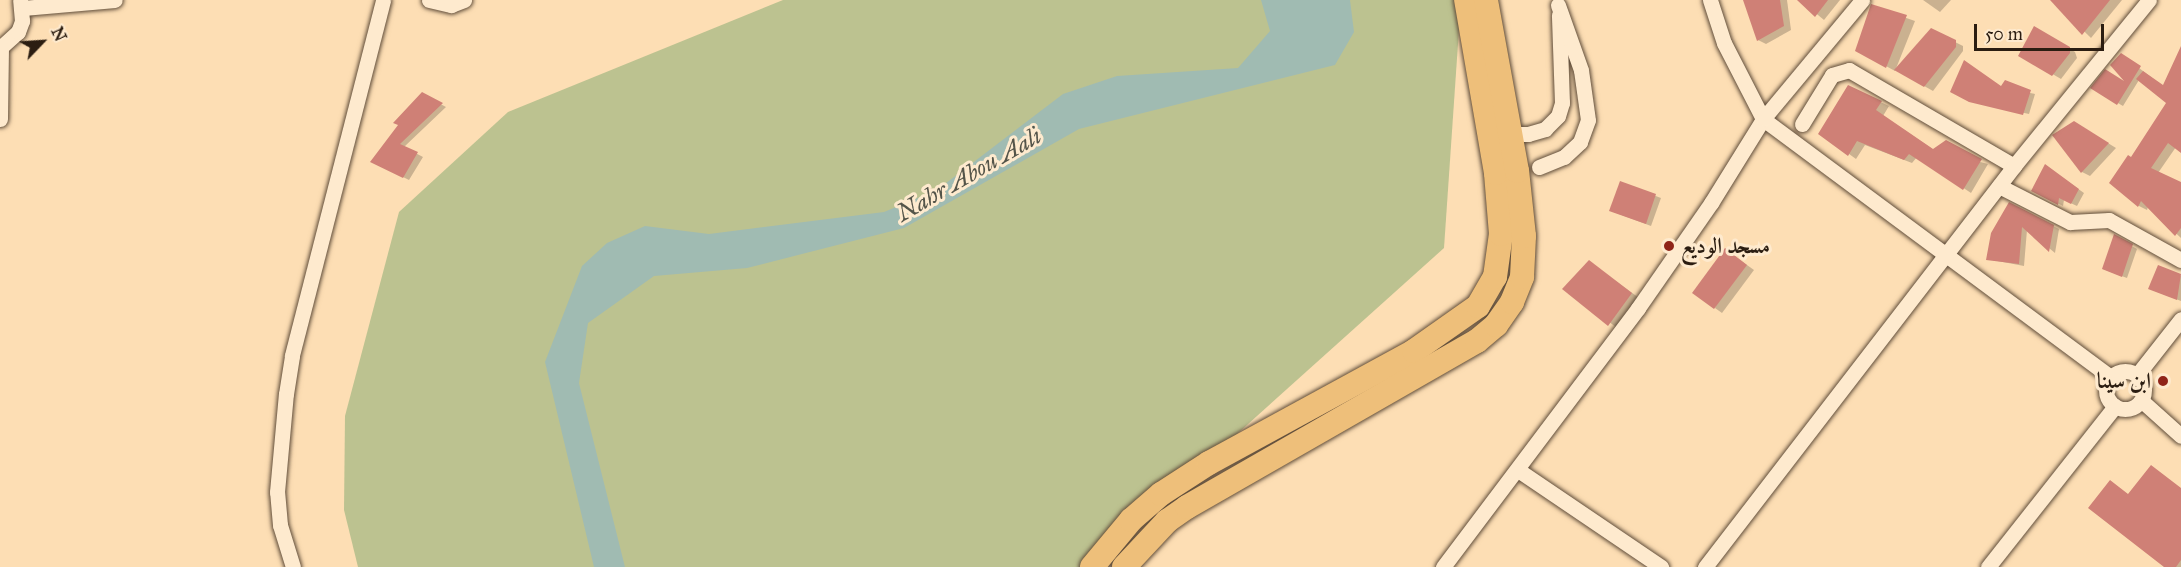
<!DOCTYPE html>
<meta charset="utf-8">
<style>
body{margin:0}
#map{position:relative;width:2181px;height:567px;overflow:hidden;background:#fddeb4;font-family:"IM FELL Great Primer",Amiri,serif}
div>[style]{position:absolute}
.green>*{inset:0;background:#bcc290}
.water>*{inset:0;background:#a0bbb2}
.shadow>*{inset:0;background:#0003}
.building>*{inset:0;background:#cf8076}
.roads{filter:drop-shadow(0 0 2px #604d3a) drop-shadow(0 0 2px #604d3a)}
.street>*{height:15px;margin:-7.5px;padding:0 7.5px;transform-origin:7.5px;border-radius:7.5px;background:#feeace}
.street>.ring{margin:-7.5px;padding:0;box-sizing:content-box;background:none;border:15px solid #feeace;border-radius:50%}
.primary>*{height:24px;margin:-12px;padding:0 12px;transform-origin:12px;border-radius:12px;background:#eebf7a}
.dots>*{width:16px;height:16px;translate:-50% -50%;box-sizing:border-box;border:3px solid #feeace;border-radius:50%}
span{translate:-50% -50%;white-space:nowrap;text-align:center;line-height:1.15;-webkit-text-stroke:6px #feeace;paint-order:stroke}
.poi-label{font-size:22px;color:#2b1d11;font-weight:700}
.left{translate:0 -50%;text-align:left}
.right{translate:-100% -50%;text-align:right}
.water-label{font-size:24px;color:#545449;font-style:italic}
.north{position:absolute;left:12px;top:12px;width:60px;height:60px;-webkit-text-stroke:4px #feeace;paint-order:stroke;rotate:65deg;font-size:16px;font-weight:700;line-height:24px;text-align:center;color:#2b1d11}
.north::after{content:'';display:block;margin:auto;width:21px;height:27px;background:#2b1d11;clip-path:polygon(50% 0,100% 100%,50% 72%,0 100%)}
.scale{position:absolute;left:1974px;top:24px;width:130px;height:27px;box-sizing:border-box;border:3px solid #2b1d11;border-top:0;padding-left:8px;font-size:18px;line-height:21px;white-space:nowrap;color:#2b1d11;-webkit-text-stroke:4px #feeace;paint-order:stroke}
</style>
<div id="map">
<div class="green">
<i style="clip-path:polygon(783px 0,1461px 0,1444px 248px,1089px 567px,358px 567px,344px 510px,345px 416px,399px 212px,508px 112px)"></i>
</div>
<div class="water">
<i style="clip-path:polygon(1261px 0,1350px 0,1354px 32px,1335px 65px,1079px 129px,904px 228px,747px 268px,654px 276px,588px 323px,579px 383px,625px 567px,594px 567px,545px 362px,582px 266px,607px 243px,645px 226px,709px 234px,884px 212px,937px 190px,1063px 94px,1117px 76px,1238px 68px,1270px 31px)"></i>
</div>
<div class="shadow">
<i style="clip-path:polygon(1745px 0,1787px 0,1791px 30px,1766px 44px,1758px 40px)"></i>
<i style="clip-path:polygon(1800px 0,1840px 0,1824px 20px)"></i>
<i style="clip-path:polygon(1923px 0,1951px 0,1940px 12px)"></i>
<i style="clip-path:polygon(2052px 0,2122px 0,2091px 38px)"></i>
<i style="clip-path:polygon(1872px 6px,1915px 21px,1895px 71px,1857px 50px)"></i>
<i style="clip-path:polygon(2035px 28px,2075px 52px,2077px 58px,2061px 79px,2020px 55px)"></i>
<i style="clip-path:polygon(1955px 42px,1963px 46px,1963px 51px,1933px 91px,1896px 70px)"></i>
<i style="clip-path:polygon(2181px 50px,2181px 152px,2176px 147px,2158px 173px,2181px 183px,2181px 238px,2148px 207px,2147px 210px,2139px 206px,2111px 182px,2132px 159px,2168px 103px,2139px 80px,2123px 106px,2092px 88px,2106px 71px,2129px 85px,2112px 65px,2122px 55px,2164px 87px)"></i>
<i style="clip-path:polygon(1849px 87px,1889px 106px,1883px 116px,1934px 150px,1988px 164px,1971px 193px,1917px 157px,1912px 163px,1865px 145px,1856px 159px,1820px 133px)"></i>
<i style="clip-path:polygon(2002px 87px,2035px 94px,2029px 114px,1969px 101px)"></i>
<i style="clip-path:polygon(422px 94px,446px 107px,404px 147px,423px 157px,409px 180px,377px 164px)"></i>
<i style="clip-path:polygon(2082px 127px,2116px 148px,2090px 176px,2082px 172px)"></i>
<i style="clip-path:polygon(2050px 169px,2084px 193px,2077px 206px,2064px 200px,2063px 206px,2033px 191px)"></i>
<i style="clip-path:polygon(1621px 183px,1661px 198px,1651px 226px,1611px 211px)"></i>
<i style="clip-path:polygon(2010px 204px,2059px 229px,2055px 253px,2027px 230px,2024px 266px,1987px 259px)"></i>
<i style="clip-path:polygon(2114px 236px,2137px 249px,2127px 278px,2103px 269px)"></i>
<i style="clip-path:polygon(1733px 255px,1754px 270px,1722px 313px,1715px 308px)"></i>
<i style="clip-path:polygon(1589px 262px,1642px 300px,1620px 330px,1564px 289px)"></i>
<i style="clip-path:polygon(2159px 267px,2181px 276px,2181px 301px,2155px 291px)"></i>
<i style="clip-path:polygon(2152px 467px,2181px 489px,2181px 567px,2167px 567px,2129px 495px)"></i>
</div>
<div class="building">
<i style="clip-path:polygon(1743px 0,1780px 0,1784px 26px,1757px 41px)"></i>
<i style="clip-path:polygon(1797px 0,1828px 0,1815px 17px)"></i>
<i style="clip-path:polygon(2050px 0,2110px 0,2082px 35px)"></i>
<i style="clip-path:polygon(1871px 4px,1907px 15px,1886px 68px,1855px 51px)"></i>
<i style="clip-path:polygon(2034px 26px,2070px 47px,2070px 53px,2052px 76px,2018px 56px)"></i>
<i style="clip-path:polygon(1931px 28px,1956px 40px,1956px 47px,1924px 87px,1894px 70px)"></i>
<i style="clip-path:polygon(2181px 46px,2181px 153px,2168px 143px,2151px 168px,2181px 182px,2181px 228px,2175px 236px,2141px 201px,2138px 207px,2109px 183px,2128px 155px,2131px 157px,2166px 103px,2136px 79px,2143px 71px,2163px 85px)"></i>
<i style="clip-path:polygon(2121px 53px,2141px 66px,2117px 105px,2090px 88px,2105px 69px,2124px 81px,2110px 65px)"></i>
<i style="clip-path:polygon(1964px 60px,2001px 86px,2005px 80px,2031px 90px,2023px 115px,1969px 102px,1950px 92px)"></i>
<i style="clip-path:polygon(1848px 85px,1882px 101px,1876px 110px,1933px 149px,1946px 140px,1982px 159px,1963px 190px,1909px 154px,1904px 160px,1857px 141px,1848px 156px,1818px 134px)"></i>
<i style="clip-path:polygon(422px 92px,443px 103px,400px 144px,418px 152px,403px 178px,370px 162px,398px 125px,393px 123px)"></i>
<i style="clip-path:polygon(2074px 121px,2109px 143px,2081px 173px,2052px 135px)"></i>
<i style="clip-path:polygon(2045px 164px,2079px 189px,2071px 204px,2059px 198px,2058px 205px,2031px 191px)"></i>
<i style="clip-path:polygon(1620px 181px,1656px 194px,1646px 224px,1609px 211px)"></i>
<i style="clip-path:polygon(2009px 202px,2054px 225px,2049px 252px,2022px 227px,2019px 264px,1986px 260px,1991px 233px)"></i>
<i style="clip-path:polygon(2114px 234px,2133px 244px,2122px 277px,2102px 269px)"></i>
<i style="clip-path:polygon(1725px 248px,1747px 265px,1714px 309px,1692px 293px)"></i>
<i style="clip-path:polygon(1589px 260px,1632px 293px,1608px 326px,1562px 289px)"></i>
<i style="clip-path:polygon(2158px 265px,2181px 274px,2177px 300px,2148px 289px)"></i>
<i style="clip-path:polygon(2151px 465px,2181px 488px,2181px 560px,2176px 567px,2164px 567px,2088px 508px,2110px 480px,2128px 494px)"></i>
</div>
<div class="roads">
<div class="street">
<i style="left:429px;top:0;width:23px;rotate:13deg"></i>
<i style="left:451px;top:5px;width:14px;rotate:-21deg"></i>
<i style="left:1710px;top:0;width:45px;rotate:72deg"></i>
<i style="left:1724px;top:43px;width:85px;rotate:62.8deg"></i>
<i style="left:1763px;top:119px;width:433px;rotate:36.6deg"></i>
<i style="left:23px;top:8px;width:92px;rotate:-5deg"></i>
<i style="left:0;top:48px;width:24px;rotate:-42deg"></i>
<i style="left:18px;top:32px;width:12px;rotate:-70deg"></i>
<i style="left:22px;top:21px;width:21px;rotate:-95deg"></i>
<i style="left:0;top:119px;width:71px;rotate:-89.2deg"></i>
<i style="left:1802px;top:124px;width:57px;rotate:-58.5deg"></i>
<i style="left:1832px;top:75px;width:18px;rotate:-16deg"></i>
<i style="left:1849px;top:70px;width:191px;rotate:30.2deg"></i>
<i style="left:1510px;top:134px;width:18px"></i>
<i style="left:1528px;top:134px;width:18px;rotate:-16deg"></i>
<i style="left:1545px;top:129px;width:18px;rotate:-45deg"></i>
<i style="left:1558px;top:116px;width:14px;rotate:-73deg"></i>
<i style="left:1562px;top:103px;width:88px;rotate:-92deg"></i>
<i style="left:1539px;top:167px;width:27px;rotate:-22deg"></i>
<i style="left:1564px;top:157px;width:22px;rotate:-43deg"></i>
<i style="left:1580px;top:142px;width:23px;rotate:-70deg"></i>
<i style="left:1588px;top:120px;width:50px;rotate:-98deg"></i>
<i style="left:1581px;top:70px;width:69px;rotate:-109.5deg"></i>
<i style="left:1999px;top:186px;width:80px;rotate:26.9deg"></i>
<i style="left:2070px;top:222px;width:39px;rotate:-3deg"></i>
<i style="left:2109px;top:220px;width:82px;rotate:29.1deg"></i>
<i class="ring" style="left:2106px;top:371px;width:23px;height:23px"></i>
<i style="left:2137px;top:375px;width:71px;rotate:-51.8deg"></i>
<i style="left:2142px;top:401px;width:52px;rotate:41.9deg"></i>
<i style="left:1518px;top:470px;width:173px;rotate:34.1deg"></i>
<i style="left:293px;top:567px;width:44px;rotate:-107.2deg"></i>
<i style="left:280px;top:525px;width:33px;rotate:-95deg"></i>
<i style="left:277px;top:492px;width:98px;rotate:-84.8deg"></i>
<i style="left:286px;top:394px;width:39px;rotate:-81deg"></i>
<i style="left:292px;top:355px;width:366px;rotate:-75.6deg"></i>
<i style="left:1443px;top:567px;width:324px;rotate:-53deg"></i>
<i style="left:1638px;top:308px;width:128px;rotate:-55.2deg"></i>
<i style="left:1711px;top:203px;width:99px;rotate:-58.2deg"></i>
<i style="left:1763px;top:119px;width:155px;rotate:-50.2deg"></i>
<i style="left:1705px;top:567px;width:506px;rotate:-52.38deg"></i>
<i style="left:2014px;top:166px;width:214px;rotate:-50.9deg"></i>
<i style="left:1988px;top:567px;width:205px;rotate:-51.7deg"></i>
</div>
<div class="primary">
<i style="left:1092px;top:567px;width:61px;rotate:-50.3deg"></i>
<i style="left:1131px;top:520px;width:40px;rotate:-41deg"></i>
<i style="left:1161px;top:494px;width:57px;rotate:-32.9deg"></i>
<i style="left:1209px;top:463px;width:234px;rotate:-28.6deg"></i>
<i style="left:1414px;top:351px;width:78px;rotate:-35.1deg"></i>
<i style="left:1478px;top:306px;width:34px;rotate:-60deg"></i>
<i style="left:1495px;top:277px;width:43px;rotate:-82.1deg"></i>
<i style="left:1501px;top:234px;width:61px;rotate:-94.7deg"></i>
<i style="left:1496px;top:173px;width:176px;rotate:-99.8deg"></i>
<i style="left:1124px;top:567px;width:63px;rotate:-46.9deg"></i>
<i style="left:1167px;top:521px;width:24px;rotate:-35deg"></i>
<i style="left:1187px;top:507px;width:334px;rotate:-29.8deg"></i>
<i style="left:1477px;top:341px;width:25px;rotate:-40deg"></i>
<i style="left:1496px;top:325px;width:28px;rotate:-55deg"></i>
<i style="left:1512px;top:302px;width:27px;rotate:-68deg"></i>
<i style="left:1522px;top:277px;width:41px;rotate:-87.2deg"></i>
<i style="left:1524px;top:236px;width:65px;rotate:-96.1deg"></i>
<i style="left:1517px;top:171px;width:174px;rotate:-100.3deg"></i>
</div>
</div>
<div class="dots">
<i style="left:1669px;top:246px;background:#8f2418"></i>
<i style="left:2163px;top:381px;background:#8f2418"></i>
</div>
<div class="poi-label">
<span class="left" style="left:1681px;top:246px">مسجد الوديع</span>
<span class="right" style="left:2151px;top:381px">ابن سينا</span>
</div>
<div class="water-label">
<span style="left:969px;top:175px;rotate:-30deg">Nahr Abou Aali</span>
</div>
<div class="north">N</div>
<div class="scale">50 m</div>
</div>
